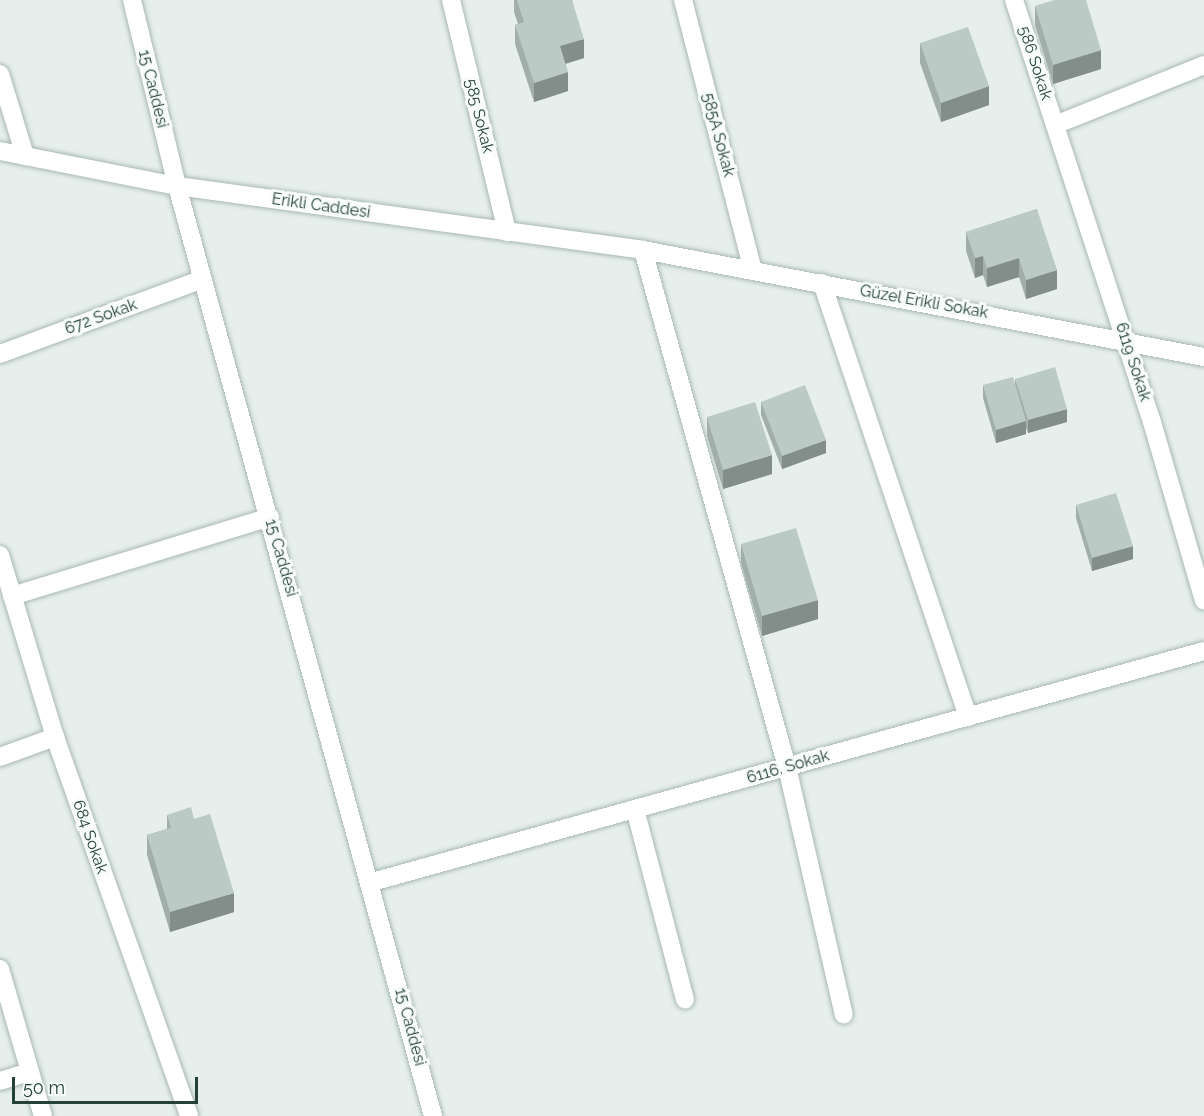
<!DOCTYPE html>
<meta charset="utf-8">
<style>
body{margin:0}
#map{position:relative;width:1204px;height:1116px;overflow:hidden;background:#e6efeb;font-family:Raleway,sans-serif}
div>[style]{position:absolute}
.roads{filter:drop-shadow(0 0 2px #a8b8b2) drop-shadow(0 0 2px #a8b8b2)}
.minor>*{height:18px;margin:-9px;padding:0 9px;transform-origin:9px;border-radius:9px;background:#fff}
.wall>*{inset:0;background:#a1aea9}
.shaded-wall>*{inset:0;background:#838d89}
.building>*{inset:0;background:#bbcac4}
span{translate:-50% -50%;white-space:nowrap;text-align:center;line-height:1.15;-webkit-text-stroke:6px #f7fbf9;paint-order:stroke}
.street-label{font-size:16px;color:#24423a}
.scale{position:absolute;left:12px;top:1077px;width:186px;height:27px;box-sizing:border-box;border:3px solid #24423a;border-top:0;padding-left:8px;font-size:18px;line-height:21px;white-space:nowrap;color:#24423a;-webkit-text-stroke:4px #f7fbf9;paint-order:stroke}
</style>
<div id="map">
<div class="roads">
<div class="minor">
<i style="left:132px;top:0;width:191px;rotate:76.4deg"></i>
<i style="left:177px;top:186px;width:965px;rotate:74.61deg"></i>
<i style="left:451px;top:0;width:239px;rotate:76.4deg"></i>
<i style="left:683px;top:0;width:280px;rotate:75.5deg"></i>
<i style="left:1014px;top:0;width:444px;rotate:71.9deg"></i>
<i style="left:1152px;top:422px;width:186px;rotate:73.8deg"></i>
<i style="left:0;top:74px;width:86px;rotate:73deg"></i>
<i style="left:1055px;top:125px;width:161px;rotate:-21.9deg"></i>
<i style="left:0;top:151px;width:180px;rotate:11.2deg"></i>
<i style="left:177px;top:186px;width:470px;rotate:7.8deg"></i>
<i style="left:643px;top:250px;width:571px;rotate:10.8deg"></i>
<i style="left:643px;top:250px;width:537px;rotate:74.44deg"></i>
<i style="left:787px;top:767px;width:254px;rotate:77.1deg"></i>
<i style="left:822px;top:283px;width:458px;rotate:71.4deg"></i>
<i style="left:0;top:354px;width:216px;rotate:-20.3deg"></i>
<i style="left:0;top:555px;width:190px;rotate:73.2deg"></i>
<i style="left:55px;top:737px;width:402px;rotate:70.5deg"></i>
<i style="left:12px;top:596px;width:270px;rotate:-17deg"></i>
<i style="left:0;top:757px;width:59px;rotate:-20deg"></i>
<i style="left:635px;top:809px;width:197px;rotate:75.3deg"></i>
<i style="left:372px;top:882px;width:863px;rotate:-15.52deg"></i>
<i style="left:0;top:969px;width:153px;rotate:73.7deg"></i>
<i style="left:0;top:1081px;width:30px;rotate:-17deg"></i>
</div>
</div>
<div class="wall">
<i style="clip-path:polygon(514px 0,572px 0,584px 58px,566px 64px,568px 91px,534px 102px,515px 44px,515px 25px,518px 24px,514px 12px)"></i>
<i style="clip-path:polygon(1035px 6px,1101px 69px,1053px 84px,1035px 25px)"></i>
<i style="clip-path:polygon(920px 43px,989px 105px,941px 122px,920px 63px)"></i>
<i style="clip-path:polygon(1037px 209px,1057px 289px,1026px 299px,1019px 277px,987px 287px,983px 275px,975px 278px,966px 251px,966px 232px)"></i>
<i style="clip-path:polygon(1015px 379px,1067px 422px,1028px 433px,1026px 428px,1026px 434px,996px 443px,983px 398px,983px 385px,1015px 385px)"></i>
<i style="clip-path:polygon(761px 402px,826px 453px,782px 469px,761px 415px)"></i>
<i style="clip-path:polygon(707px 417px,772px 474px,723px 489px,707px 436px)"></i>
<i style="clip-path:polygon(1076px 505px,1133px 559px,1092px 571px,1076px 518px)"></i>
<i style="clip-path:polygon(741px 544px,818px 619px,762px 636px,741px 563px)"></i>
<i style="clip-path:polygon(167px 815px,194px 819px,234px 912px,170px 932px,147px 855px,147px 835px,167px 829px)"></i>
</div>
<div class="shaded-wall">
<i style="clip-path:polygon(584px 39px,584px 58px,560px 65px,560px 46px)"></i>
<i style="clip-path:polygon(1101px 50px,1101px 69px,1053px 84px,1053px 65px)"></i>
<i style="clip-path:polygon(568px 72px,568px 91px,534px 102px,534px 83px)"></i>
<i style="clip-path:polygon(989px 86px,989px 105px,941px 122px,941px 103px)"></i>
<i style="clip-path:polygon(983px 256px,983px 275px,975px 278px,975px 258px)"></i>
<i style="clip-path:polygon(1019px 258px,1019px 277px,987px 287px,987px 268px)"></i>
<i style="clip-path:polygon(1057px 270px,1057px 289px,1026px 299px,1026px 280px)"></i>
<i style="clip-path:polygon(1067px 409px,1067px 422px,1028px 433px,1028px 420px)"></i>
<i style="clip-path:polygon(1026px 421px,1026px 434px,996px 443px,996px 430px)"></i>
<i style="clip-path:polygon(826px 440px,826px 453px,782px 469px,782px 456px)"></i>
<i style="clip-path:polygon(772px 455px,772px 474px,723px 489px,723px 470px)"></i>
<i style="clip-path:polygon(1133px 546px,1133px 559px,1092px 571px,1092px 558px)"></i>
<i style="clip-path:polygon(818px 600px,818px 619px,762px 636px,762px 616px)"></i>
<i style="clip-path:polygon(234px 893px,234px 912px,170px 932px,170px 912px)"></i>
</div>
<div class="building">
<i style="clip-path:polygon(517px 0,572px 0,584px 39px,560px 46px,568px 72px,534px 83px,515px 25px,524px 22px)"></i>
<i style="clip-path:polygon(1054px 0,1086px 0,1101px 50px,1053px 65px,1035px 6px)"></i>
<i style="clip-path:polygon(968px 27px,989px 86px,941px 103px,920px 43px)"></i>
<i style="clip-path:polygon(1037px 209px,1057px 270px,1026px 280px,1019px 258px,987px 268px,983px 256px,975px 258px,966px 232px)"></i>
<i style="clip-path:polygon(1055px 367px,1067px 409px,1028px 420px,1015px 379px)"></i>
<i style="clip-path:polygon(1013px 377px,1026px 421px,996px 430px,983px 385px)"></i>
<i style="clip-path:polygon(805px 385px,826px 440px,782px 456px,761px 402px)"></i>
<i style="clip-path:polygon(755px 402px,772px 455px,723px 470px,707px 417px)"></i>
<i style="clip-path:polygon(1116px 493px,1133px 546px,1092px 558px,1076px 505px)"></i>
<i style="clip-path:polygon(796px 528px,818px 600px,762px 616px,741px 544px)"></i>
<i style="clip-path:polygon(191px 807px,194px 819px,210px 814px,234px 893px,170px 912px,147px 835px,171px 828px,167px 815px)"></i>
</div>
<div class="street-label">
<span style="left:1035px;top:63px;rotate:72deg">586 Sokak</span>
<span style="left:153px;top:89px;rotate:76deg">15 Caddesi</span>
<span style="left:479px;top:116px;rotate:76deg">585 Sokak</span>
<span style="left:718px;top:135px;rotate:75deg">585A Sokak</span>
<span style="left:321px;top:206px;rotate:8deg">Erikli Caddesi</span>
<span style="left:924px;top:302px;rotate:10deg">Güzel Erikli Sokak</span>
<span style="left:101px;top:317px;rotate:-20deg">672 Sokak</span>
<span style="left:1133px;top:362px;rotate:72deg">6119 Sokak</span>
<span style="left:281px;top:558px;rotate:74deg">15 Caddesi</span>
<span style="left:788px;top:767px;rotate:-16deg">6116. Sokak</span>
<span style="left:90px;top:837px;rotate:71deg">684 Sokak</span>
<span style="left:410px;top:1027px;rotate:75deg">15 Caddesi</span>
</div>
<div class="scale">50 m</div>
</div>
